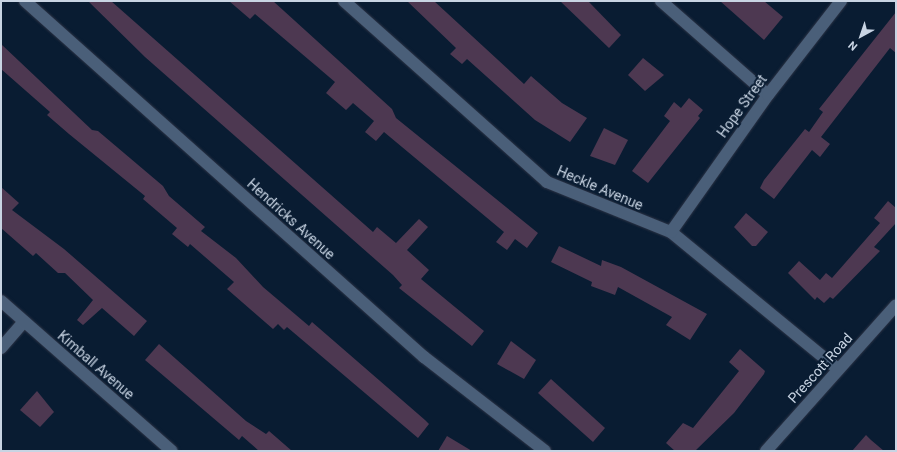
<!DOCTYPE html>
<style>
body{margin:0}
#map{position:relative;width:897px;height:452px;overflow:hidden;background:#091c32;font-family:Roboto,sans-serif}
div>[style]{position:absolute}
.building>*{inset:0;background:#4d3851}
.roads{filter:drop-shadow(0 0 1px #2c3345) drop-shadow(0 0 1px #2c3345)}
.street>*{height:12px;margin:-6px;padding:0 6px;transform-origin:6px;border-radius:6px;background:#4a5f79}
.secondary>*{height:12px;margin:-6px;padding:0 6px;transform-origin:6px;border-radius:6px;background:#4a5f79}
span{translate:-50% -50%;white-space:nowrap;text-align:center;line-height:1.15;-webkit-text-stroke:4px #091c32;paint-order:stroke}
.street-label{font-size:14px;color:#c8d4e3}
.frame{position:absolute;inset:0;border:2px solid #c8d4e3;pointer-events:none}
.north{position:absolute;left:841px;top:16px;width:40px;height:40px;-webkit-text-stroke:3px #091c32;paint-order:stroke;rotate:220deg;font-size:11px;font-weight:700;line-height:16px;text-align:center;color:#c8d4e3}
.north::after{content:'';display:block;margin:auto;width:14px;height:18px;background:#c8d4e3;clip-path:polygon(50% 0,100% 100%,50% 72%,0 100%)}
</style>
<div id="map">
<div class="building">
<i style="clip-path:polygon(88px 1px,111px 1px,373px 232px,377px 227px,396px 243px,419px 219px,428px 227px,407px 250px,429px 270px,421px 279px,484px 331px,472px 346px,399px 288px,402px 285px,393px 275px,145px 57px)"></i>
<i style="clip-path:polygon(229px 1px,273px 1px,392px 109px,396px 118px,538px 233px,527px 248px,515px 239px,507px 250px,496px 242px,504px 232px,384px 132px,376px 141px,365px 132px,374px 121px,353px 103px,346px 110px,326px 93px,335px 82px,255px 14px,250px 19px)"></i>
<i style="clip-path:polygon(407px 1px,434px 1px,524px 84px,531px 76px,562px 103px,587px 118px,570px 142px,535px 120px,467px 59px,462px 64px,450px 54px,456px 48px)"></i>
<i style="clip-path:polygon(560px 1px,588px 1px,621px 35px,609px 48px)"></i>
<i style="clip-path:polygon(720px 1px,764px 1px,783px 17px,764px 40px)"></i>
<i style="clip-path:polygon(896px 12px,896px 53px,890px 48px,821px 137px,830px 144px,820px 157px,812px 150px,774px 199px,760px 188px,764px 180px,805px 129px,809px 132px,823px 112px,819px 109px)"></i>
<i style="clip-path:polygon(1px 44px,92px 130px,98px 131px,163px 186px,169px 196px,205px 227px,201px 231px,236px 258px,263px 287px,309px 326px,312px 322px,425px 420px,429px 424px,418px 438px,287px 327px,284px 330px,278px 324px,273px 329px,227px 289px,234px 282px,190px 244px,188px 247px,172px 234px,177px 228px,143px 199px,145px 196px,69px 134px,47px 115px,50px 112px,1px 69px)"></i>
<i style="clip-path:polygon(643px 58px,664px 75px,645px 91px,628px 75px)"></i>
<i style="clip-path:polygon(689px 98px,703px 110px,698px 116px,700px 118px,648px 183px,632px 171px,670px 121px,664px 116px,674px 102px,681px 108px)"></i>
<i style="clip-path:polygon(604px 128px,628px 140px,615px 165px,590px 156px)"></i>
<i style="clip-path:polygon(1px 187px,19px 203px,12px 210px,64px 249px,147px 321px,134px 336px,102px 308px,83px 325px,77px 320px,93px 300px,65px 273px,58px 273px,36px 253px,33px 256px,1px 228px)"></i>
<i style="clip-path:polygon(888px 201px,896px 208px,896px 223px,874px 247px,880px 251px,833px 299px,830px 297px,824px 303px,817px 297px,815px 300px,788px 273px,799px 261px,820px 280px,826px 273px,832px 278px,880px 223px,874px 218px)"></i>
<i style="clip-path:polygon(746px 213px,768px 232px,756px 246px,752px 246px,734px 227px)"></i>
<i style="clip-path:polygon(559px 246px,601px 266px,602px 260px,621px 267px,707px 314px,690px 340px,666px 325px,672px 317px,618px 287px,615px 295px,591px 286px,592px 282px,551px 262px)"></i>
<i style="clip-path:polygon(511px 341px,536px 360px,524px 379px,497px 364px)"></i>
<i style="clip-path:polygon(159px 344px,246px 421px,266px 434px,269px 431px,292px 451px,259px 451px,242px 436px,239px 440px,145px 360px)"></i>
<i style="clip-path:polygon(740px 349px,765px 371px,764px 374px,734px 413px,695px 451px,675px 451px,666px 443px,683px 423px,693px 428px,739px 371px,729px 362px)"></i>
<i style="clip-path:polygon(551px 379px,605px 428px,593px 442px,538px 393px)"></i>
<i style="clip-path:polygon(37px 391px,54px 412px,40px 427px,20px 410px)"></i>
<i style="clip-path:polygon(866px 435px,871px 440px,884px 451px,852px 451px)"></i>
<i style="clip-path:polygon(447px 436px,472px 451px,438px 451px)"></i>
</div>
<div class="roads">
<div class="street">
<i style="left:25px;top:1px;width:535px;rotate:41.74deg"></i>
<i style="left:424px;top:357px;width:153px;rotate:37.8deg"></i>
<i style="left:344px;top:1px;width:272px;rotate:41.7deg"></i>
<i style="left:547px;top:182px;width:134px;rotate:22deg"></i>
<i style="left:671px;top:232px;width:216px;rotate:39.4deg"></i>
<i style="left:661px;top:1px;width:142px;rotate:41.3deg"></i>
<i style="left:671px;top:232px;width:168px;rotate:-54.7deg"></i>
<i style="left:768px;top:95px;width:119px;rotate:-52.2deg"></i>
<i style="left:1px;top:348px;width:35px;rotate:-49deg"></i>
</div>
<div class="secondary">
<i style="left:1px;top:301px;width:227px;rotate:41.3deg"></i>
<i style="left:766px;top:451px;width:195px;rotate:-48.3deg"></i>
</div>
</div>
<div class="street-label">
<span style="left:742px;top:106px;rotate:-54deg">Hope Street</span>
<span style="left:600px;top:188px;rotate:23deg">Heckle Avenue</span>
<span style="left:291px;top:219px;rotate:42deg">Hendricks Avenue</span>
<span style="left:96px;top:365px;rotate:41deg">Kimball Avenue</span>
<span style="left:820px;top:368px;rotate:-48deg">Prescott Road</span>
</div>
<div class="frame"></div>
<div class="north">N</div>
</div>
